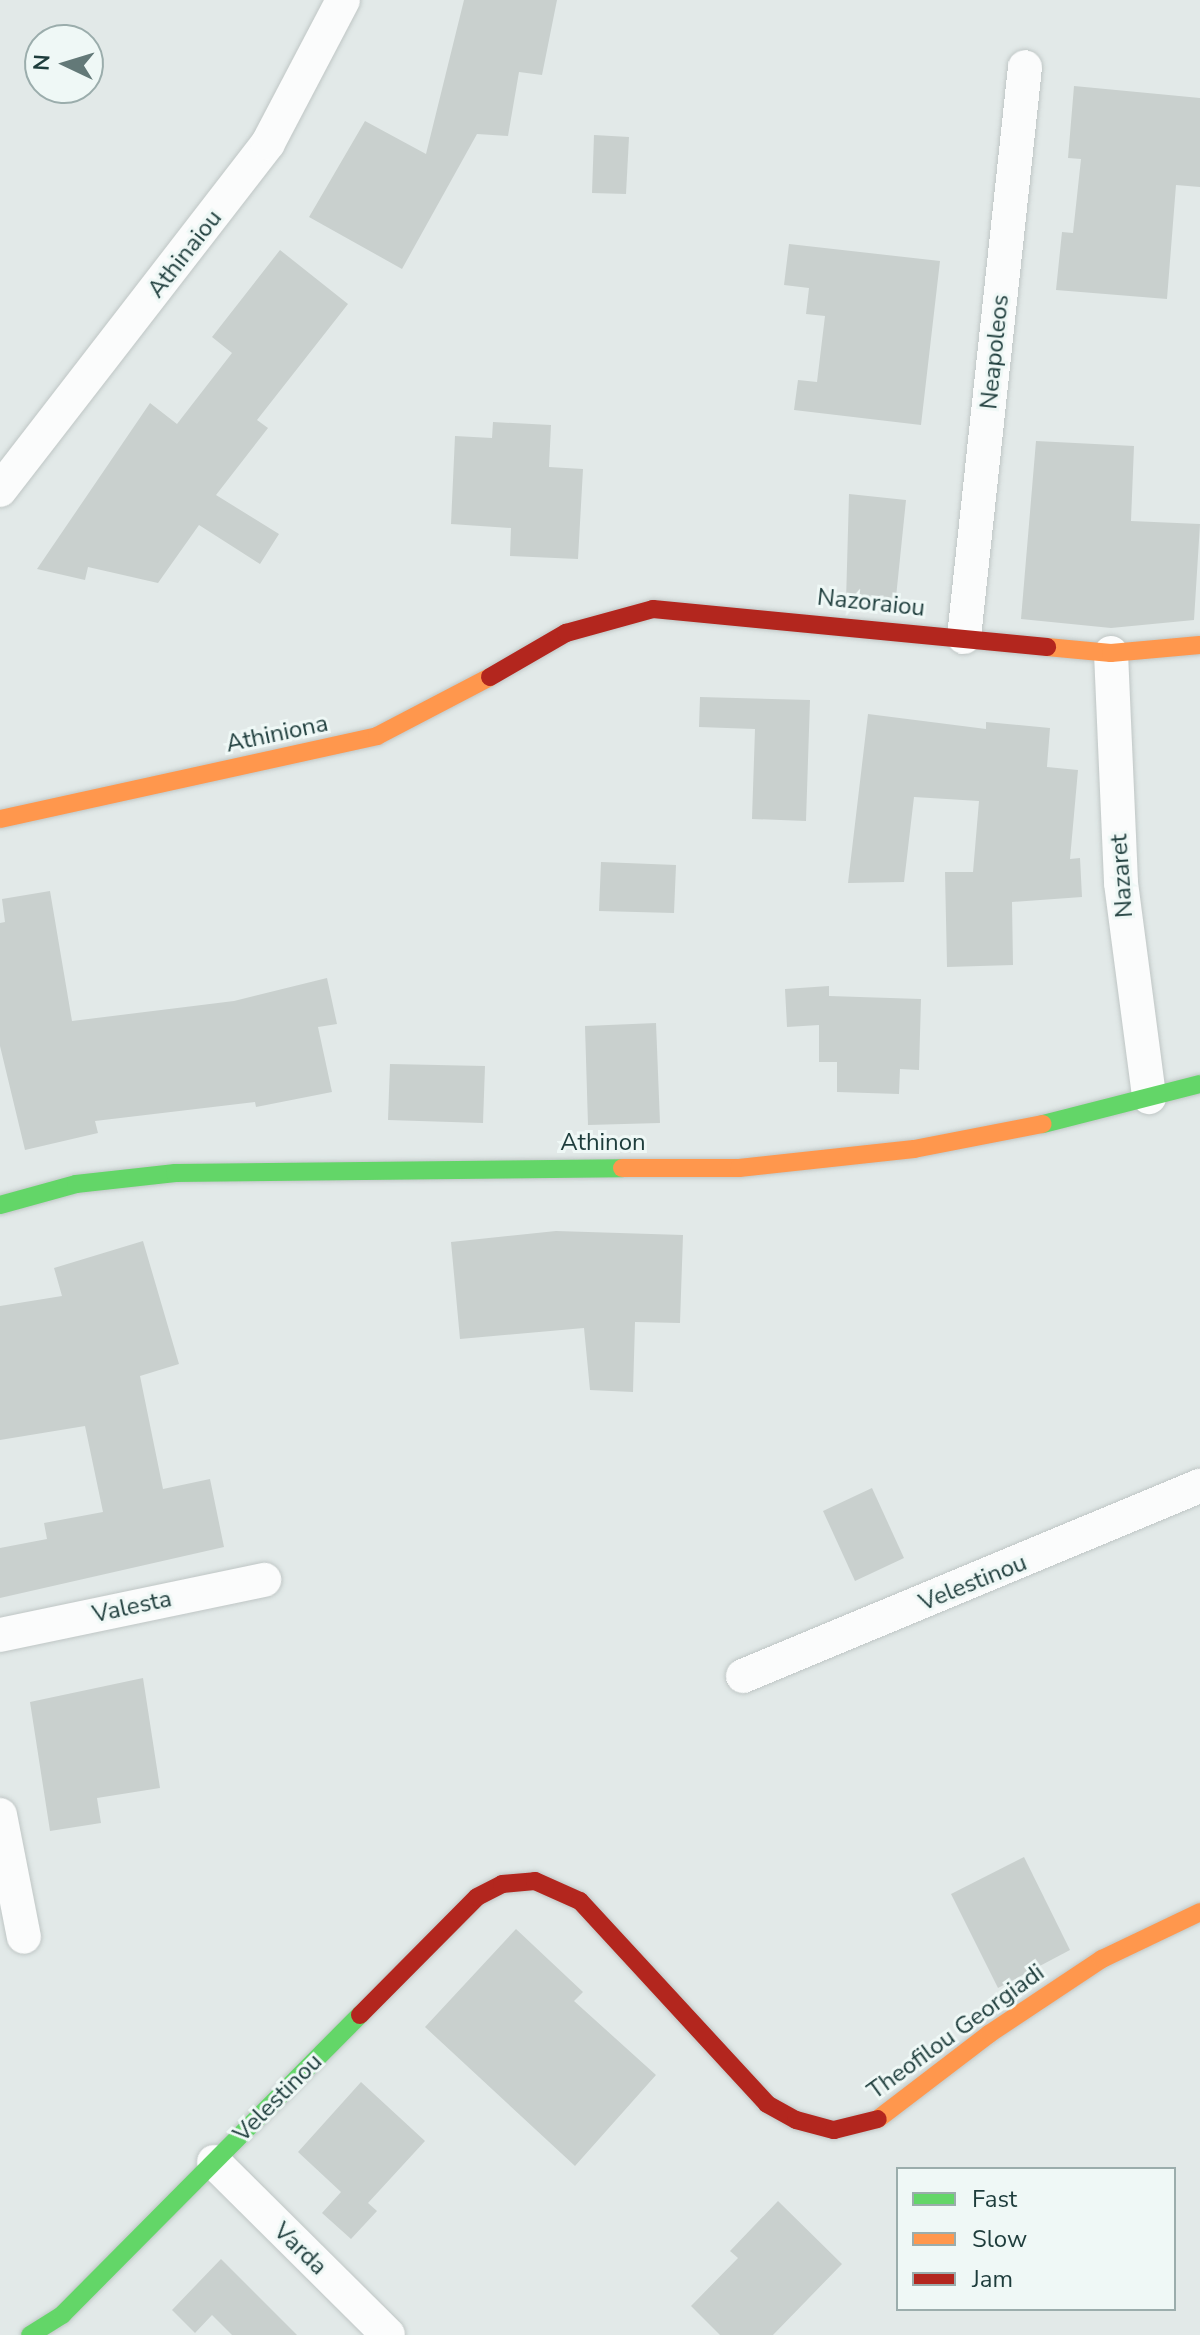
<!DOCTYPE html>
<style>
body{margin:0}
#map{position:relative;width:1200px;height:2335px;overflow:hidden;background:#e2e9e8;font-family:"Nunito Sans",sans-serif}
div>[style]{position:absolute}
.building>*{inset:0;background:#c9d0ce}
.roads{filter:drop-shadow(0 0 2px #bfc6c5) drop-shadow(0 0 2px #bfc6c5)}
.street>*{height:34px;margin:-17px;padding:0 17px;transform-origin:17px;border-radius:17px;background:#fbfcfc}
.fast>*{height:18px;margin:-9px;padding:0 9px;transform-origin:9px;border-radius:9px;background:#63d668}
.slow>*{height:18px;margin:-9px;padding:0 9px;transform-origin:9px;border-radius:9px;background:#ff974d}
.jam>*{height:18px;margin:-9px;padding:0 9px;transform-origin:9px;border-radius:9px;background:#b3261e}
span{translate:-50% -50%;white-space:nowrap;text-align:center;line-height:1.15;-webkit-text-stroke:6px #eff8f6;paint-order:stroke}
.street-label{font-size:24px;color:#1e3d3c}
.legend{position:absolute;left:896px;top:2167px;width:280px;height:144px;box-sizing:border-box;background:#eff8f6;border:2px solid #9badac;margin:0;padding:10px 14px;list-style:none;font-size:24px;color:#1e3d3c}
.legend li{display:flex;align-items:center;gap:16px;height:40px}
.legend b{width:40px;border:2px solid #9badac}
.north{position:absolute;left:24px;top:24px;width:80px;height:80px;box-sizing:border-box;background:#eff8f6;border:2px solid #9badac;border-radius:50%;rotate:274deg;font-size:22px;font-weight:700;line-height:32px;text-align:center;color:#1e3d3c}
.north::after{content:'';display:block;margin:auto;width:28px;height:36px;background:#637978;clip-path:polygon(50% 0,100% 100%,50% 72%,0 100%)}
</style>
<div id="map">
<div class="building">
<i style="clip-path:polygon(464px 0,557px 0,542px 75px,519px 72px,508px 136px,477px 134px,402px 269px,309px 217px,365px 121px,426px 154px)"></i>
<i style="clip-path:polygon(1074px 86px,1200px 98px,1200px 187px,1176px 185px,1167px 299px,1056px 290px,1062px 232px,1073px 233px,1081px 159px,1068px 158px)"></i>
<i style="clip-path:polygon(594px 135px,629px 137px,626px 194px,592px 193px)"></i>
<i style="clip-path:polygon(789px 244px,940px 261px,921px 425px,794px 410px,798px 380px,817px 382px,825px 316px,806px 314px,809px 288px,784px 285px)"></i>
<i style="clip-path:polygon(280px 250px,348px 304px,257px 420px,268px 428px,216px 495px,279px 534px,260px 564px,199px 525px,158px 583px,88px 567px,85px 580px,37px 569px,150px 403px,177px 424px,232px 353px,212px 337px)"></i>
<i style="clip-path:polygon(493px 422px,551px 425px,549px 467px,583px 469px,578px 559px,510px 556px,511px 528px,451px 524px,455px 436px,492px 438px)"></i>
<i style="clip-path:polygon(1036px 441px,1134px 446px,1131px 521px,1200px 524px,1194px 620px,1111px 628px,1021px 619px)"></i>
<i style="clip-path:polygon(849px 494px,906px 500px,895px 607px,846px 602px)"></i>
<i style="clip-path:polygon(700px 697px,810px 700px,806px 821px,752px 819px,755px 729px,699px 727px)"></i>
<i style="clip-path:polygon(868px 714px,986px 729px,986px 722px,1050px 728px,1047px 767px,1078px 770px,1070px 859px,1080px 858px,1082px 897px,1012px 902px,1013px 965px,947px 967px,945px 872px,973px 872px,979px 801px,914px 797px,904px 882px,848px 883px)"></i>
<i style="clip-path:polygon(601px 862px,676px 865px,674px 913px,599px 911px)"></i>
<i style="clip-path:polygon(50px 891px,72px 1021px,234px 1001px,327px 978px,337px 1024px,318px 1027px,332px 1092px,256px 1107px,255px 1102px,95px 1121px,98px 1133px,25px 1150px,0 1046px,0 923px,5px 922px,2px 899px)"></i>
<i style="clip-path:polygon(829px 986px,829px 996px,921px 999px,919px 1070px,900px 1069px,899px 1094px,837px 1092px,837px 1062px,819px 1062px,819px 1025px,787px 1027px,785px 989px)"></i>
<i style="clip-path:polygon(656px 1023px,660px 1123px,588px 1125px,585px 1026px)"></i>
<i style="clip-path:polygon(390px 1064px,485px 1066px,483px 1123px,388px 1120px)"></i>
<i style="clip-path:polygon(556px 1231px,683px 1235px,680px 1323px,635px 1322px,633px 1392px,590px 1390px,584px 1328px,460px 1339px,451px 1242px)"></i>
<i style="clip-path:polygon(143px 1241px,179px 1364px,140px 1376px,163px 1489px,210px 1479px,224px 1547px,0 1598px,0 1548px,47px 1539px,44px 1523px,103px 1512px,85px 1426px,0 1440px,0 1306px,62px 1296px,54px 1268px)"></i>
<i style="clip-path:polygon(872px 1488px,904px 1558px,855px 1581px,823px 1511px)"></i>
<i style="clip-path:polygon(143px 1678px,160px 1788px,97px 1798px,101px 1823px,50px 1831px,30px 1702px)"></i>
<i style="clip-path:polygon(1024px 1857px,1070px 1950px,998px 1988px,951px 1894px)"></i>
<i style="clip-path:polygon(516px 1929px,583px 1992px,574px 2001px,656px 2075px,575px 2166px,425px 2027px)"></i>
<i style="clip-path:polygon(361px 2082px,425px 2141px,368px 2203px,377px 2211px,351px 2239px,322px 2213px,341px 2192px,298px 2152px)"></i>
<i style="clip-path:polygon(778px 2201px,842px 2264px,773px 2335px,720px 2335px,691px 2306px,738px 2258px,730px 2251px)"></i>
<i style="clip-path:polygon(221px 2259px,297px 2335px,232px 2335px,212px 2315px,195px 2333px,172px 2310px)"></i>
</div>
<div class="roads">
<div class="street">
<i style="left:0;top:490px;width:438px;rotate:-52.3deg"></i>
<i style="left:268px;top:143px;width:161px;rotate:-62.3deg"></i>
<i style="left:964px;top:637px;width:573px;rotate:-83.89deg"></i>
<i style="left:1111px;top:653px;width:230px;rotate:87.5deg"></i>
<i style="left:1121px;top:883px;width:216px;rotate:82.5deg"></i>
<i style="left:0;top:1635px;width:270px;rotate:-11.8deg"></i>
<i style="left:743px;top:1676px;width:495px;rotate:-22.6deg"></i>
<i style="left:0;top:1815px;width:124px;rotate:78.9deg"></i>
<i style="left:214px;top:2162px;width:245px;rotate:44.8deg"></i>
</div>
<div class="fast">
<i style="left:1043px;top:1124px;width:162px;rotate:-14.3deg"></i>
<i style="left:0;top:1205px;width:79px;rotate:-15.4deg"></i>
<i style="left:76px;top:1184px;width:100px;rotate:-6.3deg"></i>
<i style="left:175px;top:1173px;width:447px;rotate:-0.6deg"></i>
<i style="left:30px;top:2335px;width:38px;rotate:-32deg"></i>
<i style="left:62px;top:2315px;width:423px;rotate:-45.2deg"></i>
</div>
<div class="slow">
<i style="left:1047px;top:647px;width:64px;rotate:5.4deg"></i>
<i style="left:1111px;top:653px;width:89px;rotate:-5.1deg"></i>
<i style="left:0;top:819px;width:386px;rotate:-12.4deg"></i>
<i style="left:377px;top:736px;width:127px;rotate:-27.6deg"></i>
<i style="left:622px;top:1168px;width:117px"></i>
<i style="left:739px;top:1168px;width:176px;rotate:-6.2deg"></i>
<i style="left:914px;top:1149px;width:131px;rotate:-11deg"></i>
<i style="left:878px;top:2119px;width:140px;rotate:-37.4deg"></i>
<i style="left:989px;top:2034px;width:136px;rotate:-33.6deg"></i>
<i style="left:1102px;top:1959px;width:109px;rotate:-25.6deg"></i>
</div>
<div class="jam">
<i style="left:490px;top:677px;width:88px;rotate:-30.1deg"></i>
<i style="left:566px;top:633px;width:90px;rotate:-15.4deg"></i>
<i style="left:653px;top:609px;width:396px;rotate:5.5deg"></i>
<i style="left:360px;top:2015px;width:166px;rotate:-45.2deg"></i>
<i style="left:477px;top:1897px;width:28px;rotate:-27deg"></i>
<i style="left:502px;top:1884px;width:33px;rotate:-5deg"></i>
<i style="left:535px;top:1881px;width:49px;rotate:24deg"></i>
<i style="left:580px;top:1901px;width:276px;rotate:47.3deg"></i>
<i style="left:767px;top:2104px;width:33px;rotate:29deg"></i>
<i style="left:796px;top:2120px;width:39px;rotate:15deg"></i>
<i style="left:834px;top:2130px;width:45px;rotate:-14deg"></i>
</div>
</div>
<div class="street-label">
<span style="left:185px;top:254px;rotate:-52deg">Athinaiou</span>
<span style="left:995px;top:352px;rotate:-84deg">Neapoleos</span>
<span style="left:871px;top:603px;rotate:6deg">Nazoraiou</span>
<span style="left:277px;top:734px;rotate:-12deg">Athiniona</span>
<span style="left:1122px;top:876px;rotate:-94deg">Nazaret</span>
<span style="left:603px;top:1143px">Athinon</span>
<span style="left:973px;top:1583px;rotate:-22deg">Velestinou</span>
<span style="left:132px;top:1607px;rotate:-12deg">Valesta</span>
<span style="left:956px;top:2032px;rotate:-36deg">Theofilou Georgiadi</span>
<span style="left:278px;top:2098px;rotate:-45deg">Velestinou</span>
<span style="left:300px;top:2249px;rotate:44deg">Varda</span>
</div>
<ul class="legend">
<li><b style="height:10px;background:#63d668"></b>Fast</li>
<li><b style="height:10px;background:#ff974d"></b>Slow</li>
<li><b style="height:10px;background:#b3261e"></b>Jam</li>
</ul>
<div class="north">N</div>
</div>
